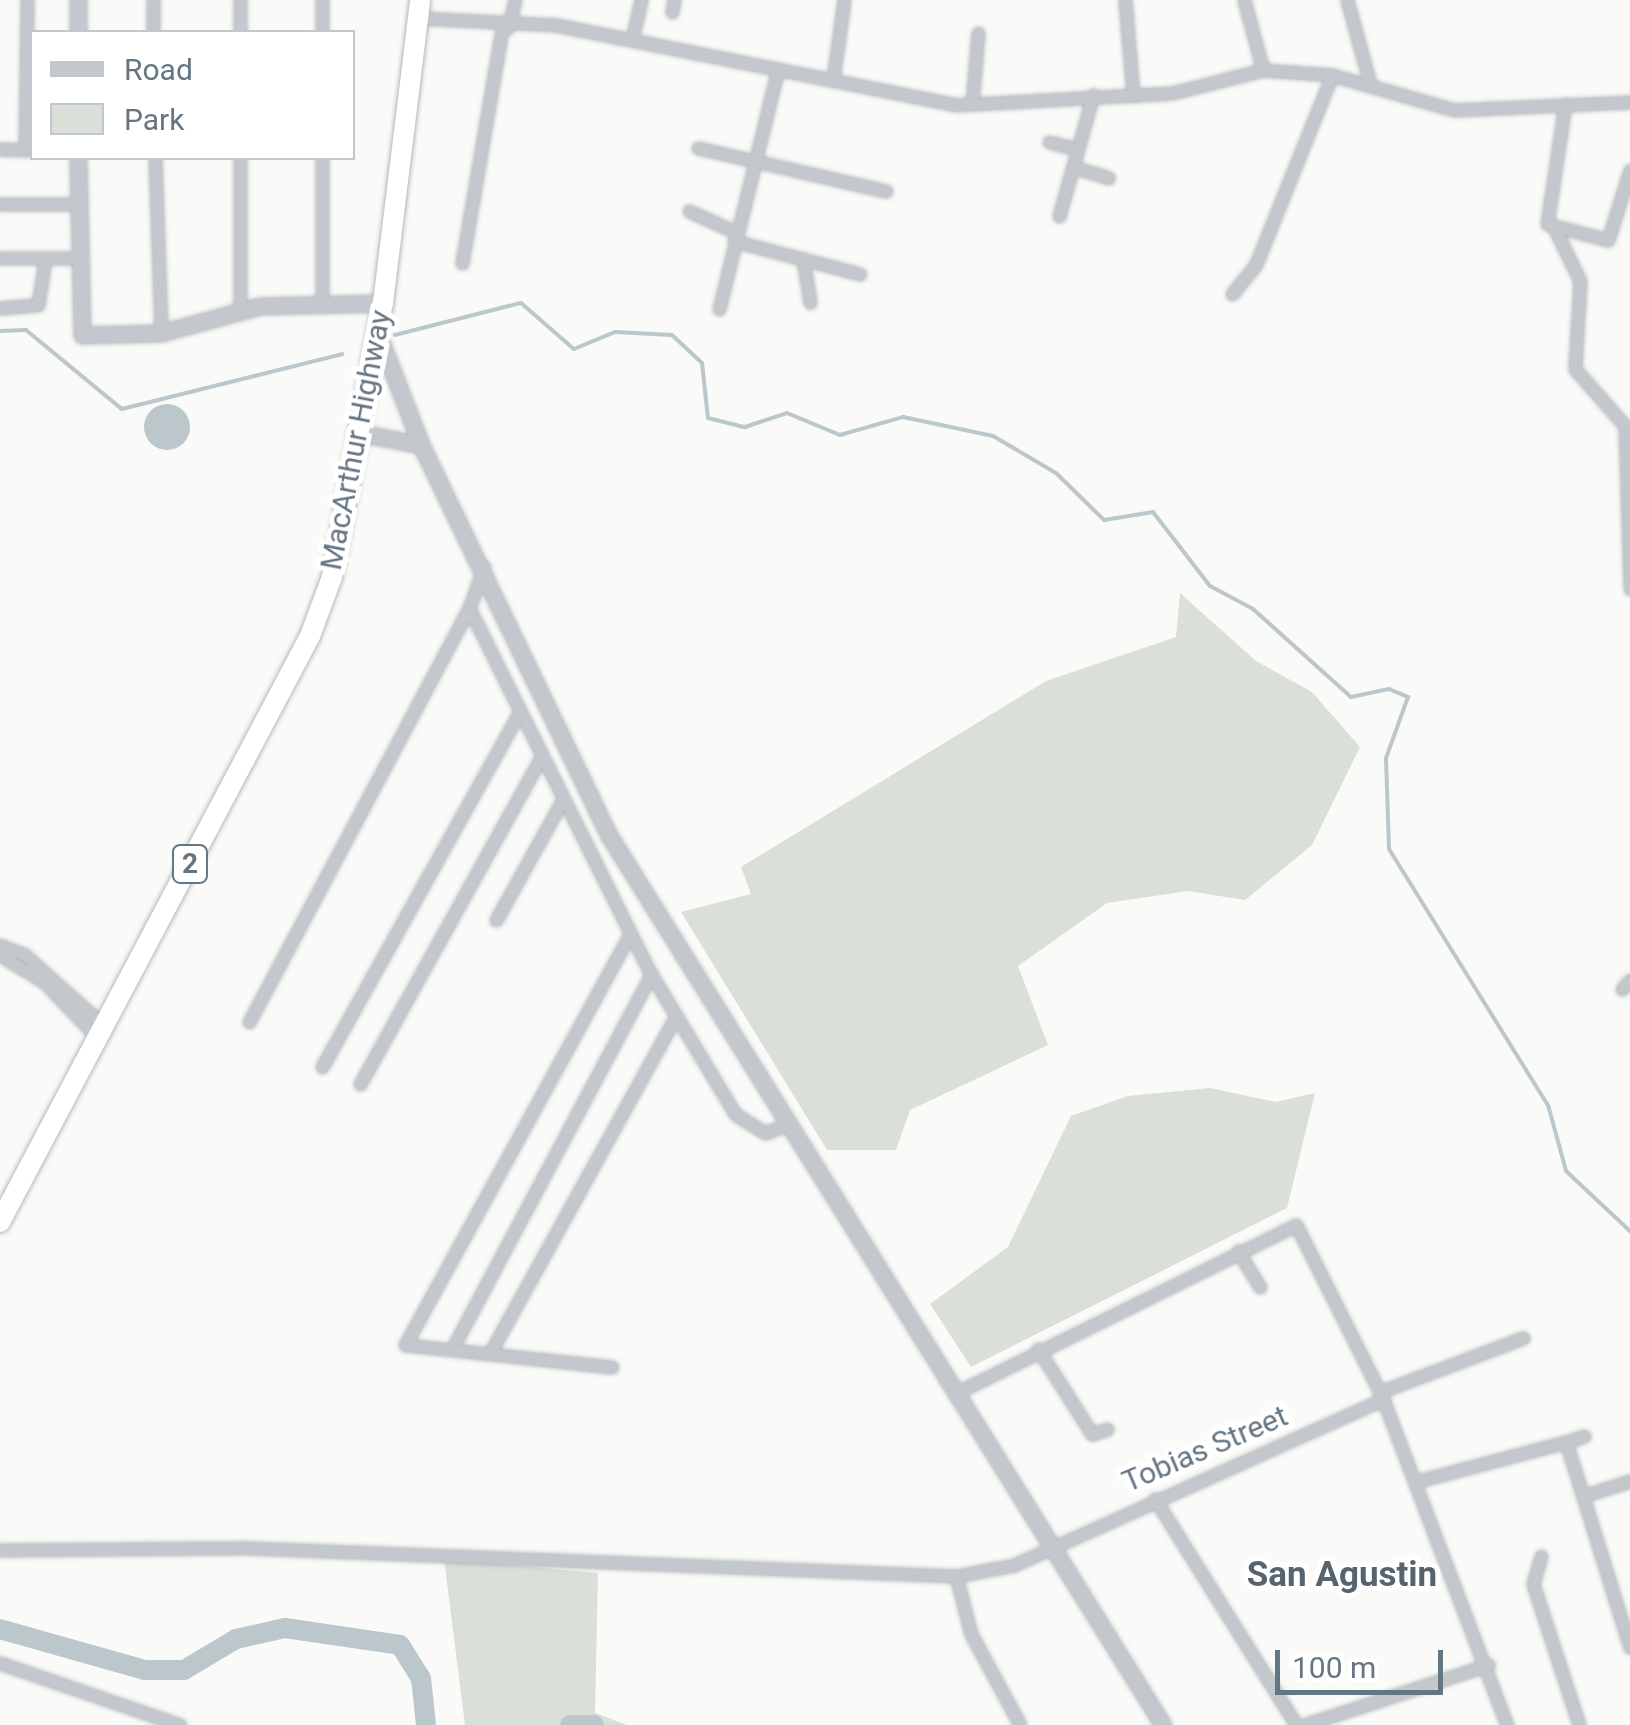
<!DOCTYPE html>
<style>
body{margin:0}
#map{position:relative;width:1630px;height:1725px;overflow:hidden;background:#fafaf8;font-family:Roboto,sans-serif}
div>[style]{position:absolute}
.green>*{inset:0;background:#dadfd7}
.water>*{inset:0;background:#bbc7cb}
.round{border-radius:50%}
.stream>*{height:4px;margin:-2px;padding:0 2px;transform-origin:2px;border-radius:2px;background:#bbc7cb}
.river>*{height:20px;margin:-10px;padding:0 10px;transform-origin:10px;border-radius:10px;background:#bbc7cb}
.roads{filter:drop-shadow(0 0 2px #b4b9bd) drop-shadow(0 0 2px #b4b9bd)}
.minor>*{height:11px;margin:-5.5px;padding:0 5.5px;transform-origin:5.5px;border-radius:5.5px;background:#c3c8cc}
.tertiary>*{height:15px;margin:-7.5px;padding:0 7.5px;transform-origin:7.5px;border-radius:7.5px;background:#c3c8cc}
.trunk>*{height:20px;margin:-10px;padding:0 10px;transform-origin:10px;border-radius:10px;background:#fff}
span{translate:-50% -50%;white-space:nowrap;text-align:center;line-height:1.15;-webkit-text-stroke:10px #fff;paint-order:stroke}
.shield-label span{padding:2px 8px;background:#fff;border:2px solid;border-radius:8px;-webkit-text-stroke-width:0}
.shield-label{font-size:28px;color:#657683;font-weight:700}
.street-label{font-size:30px;color:#657683}
.quarter-label{font-size:35px;color:#57646e;font-weight:700}
.legend{position:absolute;left:30px;top:30px;width:325px;height:130px;box-sizing:border-box;background:#fff;border:2px solid #c1c8cd;margin:0;padding:12px 18px;list-style:none;font-size:30px;color:#657683}
.legend li{display:flex;align-items:center;gap:20px;height:50px}
.legend b{width:50px;border:2px solid #c1c8cd}
.scale{position:absolute;left:1275px;top:1650px;width:168px;height:45px;box-sizing:border-box;border:5px solid #657683;border-top:0;padding-left:12px;font-size:30px;line-height:35px;white-space:nowrap;color:#657683;-webkit-text-stroke:8px #fff;paint-order:stroke}
</style>
<div id="map">
<div class="green">
<i style="clip-path:polygon(1180px 593px,1256px 661px,1312px 692px,1360px 747px,1312px 845px,1245px 900px,1188px 891px,1107px 903px,1018px 966px,1048px 1045px,910px 1110px,896px 1150px,827px 1150px,681px 912px,751px 894px,741px 867px,1046px 681px,1176px 637px)"></i>
<i style="clip-path:polygon(1210px 1088px,1276px 1102px,1315px 1093px,1287px 1208px,971px 1367px,930px 1304px,1008px 1247px,1071px 1116px,1128px 1096px)"></i>
<i style="clip-path:polygon(444px 1559px,598px 1573px,595px 1713px,627px 1725px,465px 1725px)"></i>
</div>
<div class="water">
<i class="round" style="left:144px;top:404px;width:46px;height:46px"></i>
</div>
<div class="stream">
<i style="left:0;top:331px;width:26px;rotate:-2deg"></i>
<i style="left:26px;top:330px;width:124px;rotate:39.5deg"></i>
<i style="left:122px;top:409px;width:227px;rotate:-14deg"></i>
<i style="left:395px;top:335px;width:130px;rotate:-14.3deg"></i>
<i style="left:521px;top:303px;width:70px;rotate:41deg"></i>
<i style="left:574px;top:349px;width:44px;rotate:-22.5deg"></i>
<i style="left:615px;top:332px;width:57px;rotate:3deg"></i>
<i style="left:672px;top:335px;width:41px;rotate:43deg"></i>
<i style="left:702px;top:363px;width:55px;rotate:83.8deg"></i>
<i style="left:708px;top:418px;width:38px;rotate:14deg"></i>
<i style="left:745px;top:427px;width:44px;rotate:-18.4deg"></i>
<i style="left:787px;top:413px;width:57px;rotate:22.5deg"></i>
<i style="left:840px;top:435px;width:66px;rotate:-15.9deg"></i>
<i style="left:903px;top:417px;width:92px;rotate:11.9deg"></i>
<i style="left:993px;top:436px;width:73px;rotate:30.4deg"></i>
<i style="left:1056px;top:473px;width:67px;rotate:44.4deg"></i>
<i style="left:1104px;top:520px;width:50px;rotate:-9.3deg"></i>
<i style="left:1153px;top:512px;width:93px;rotate:52.4deg"></i>
<i style="left:1210px;top:586px;width:49px;rotate:28.1deg"></i>
<i style="left:1253px;top:609px;width:132px;rotate:41.9deg"></i>
<i style="left:1351px;top:697px;width:39px;rotate:-12deg"></i>
<i style="left:1389px;top:689px;width:21px;rotate:23deg"></i>
<i style="left:1408px;top:697px;width:65px;rotate:109.8deg"></i>
<i style="left:1386px;top:758px;width:91px;rotate:88.1deg"></i>
<i style="left:1389px;top:849px;width:301px;rotate:58.2deg"></i>
<i style="left:1548px;top:1105px;width:68px;rotate:74.7deg"></i>
<i style="left:1566px;top:1171px;width:88px;rotate:43.2deg"></i>
</div>
<div class="river">
<i style="left:0;top:1629px;width:151px;rotate:15.8deg"></i>
<i style="left:145px;top:1670px;width:39px"></i>
<i style="left:184px;top:1670px;width:61px;rotate:-30.8deg"></i>
<i style="left:236px;top:1639px;width:50px;rotate:-12.7deg"></i>
<i style="left:285px;top:1628px;width:116px;rotate:8.4deg"></i>
<i style="left:400px;top:1645px;width:39px;rotate:58deg"></i>
<i style="left:421px;top:1678px;width:47px;rotate:83.9deg"></i>
<i style="left:570px;top:1725px;width:24px"></i>
</div>
<div class="roads">
<div class="minor">
<i style="left:153px;top:0;width:32px;rotate:90deg"></i>
<i style="left:1125px;top:0;width:96px;rotate:85.2deg"></i>
<i style="left:1244px;top:0;width:73px;rotate:74.8deg"></i>
<i style="left:1347px;top:0;width:90px;rotate:74.6deg"></i>
<i style="left:672px;top:12px;width:12px;rotate:-81deg"></i>
<i style="left:418px;top:18px;width:138px;rotate:2.9deg"></i>
<i style="left:556px;top:25px;width:408px;rotate:11.3deg"></i>
<i style="left:956px;top:105px;width:216px;rotate:-3.2deg"></i>
<i style="left:1172px;top:93px;width:94px;rotate:-14.2deg"></i>
<i style="left:1263px;top:70px;width:69px;rotate:4.1deg"></i>
<i style="left:1332px;top:75px;width:127px;rotate:16deg"></i>
<i style="left:1454px;top:110px;width:176px;rotate:-2.6deg"></i>
<i style="left:508px;top:28px;width:29px;rotate:-76deg"></i>
<i style="left:240px;top:32px;width:32px;rotate:-90deg"></i>
<i style="left:322px;top:32px;width:32px;rotate:-90deg"></i>
<i style="left:632px;top:39px;width:40px;rotate:-77deg"></i>
<i style="left:833px;top:79px;width:80px;rotate:-82.1deg"></i>
<i style="left:972px;top:103px;width:70px;rotate:-85.1deg"></i>
<i style="left:1565px;top:104px;width:121px;rotate:98.5deg"></i>
<i style="left:1547px;top:224px;width:63px;rotate:14.7deg"></i>
<i style="left:1608px;top:240px;width:73px;rotate:-72.6deg"></i>
<i style="left:1049px;top:142px;width:30px;rotate:14deg"></i>
<i style="left:698px;top:148px;width:193px;rotate:12.9deg"></i>
<i style="left:0;top:149px;width:28px;rotate:2deg"></i>
<i style="left:25px;top:150px;width:150px;rotate:-89.2deg"></i>
<i style="left:155px;top:158px;width:175px;rotate:88deg"></i>
<i style="left:1073px;top:167px;width:37px;rotate:17deg"></i>
<i style="left:0;top:204px;width:77px"></i>
<i style="left:689px;top:211px;width:53px;rotate:24.6deg"></i>
<i style="left:1059px;top:216px;width:126px;rotate:-74.3deg"></i>
<i style="left:1554px;top:227px;width:60px;rotate:64.3deg"></i>
<i style="left:1580px;top:281px;width:88px;rotate:93.3deg"></i>
<i style="left:1575px;top:369px;width:76px;rotate:48.7deg"></i>
<i style="left:1625px;top:426px;width:163px;rotate:88.2deg"></i>
<i style="left:734px;top:241px;width:130px;rotate:14.7deg"></i>
<i style="left:0;top:258px;width:79px"></i>
<i style="left:803px;top:259px;width:44px;rotate:80.8deg"></i>
<i style="left:462px;top:263px;width:237px;rotate:-80.3deg"></i>
<i style="left:1232px;top:294px;width:38px;rotate:-51deg"></i>
<i style="left:1256px;top:264px;width:204px;rotate:-68.1deg"></i>
<i style="left:322px;top:302px;width:144px;rotate:-90deg"></i>
<i style="left:0;top:308px;width:38px;rotate:-5deg"></i>
<i style="left:38px;top:305px;width:47px;rotate:-81.3deg"></i>
<i style="left:719px;top:309px;width:247px;rotate:-76.2deg"></i>
<i style="left:240px;top:313px;width:155px;rotate:-90deg"></i>
<i style="left:484px;top:567px;width:44px;rotate:110.1deg"></i>
<i style="left:469px;top:608px;width:409px;rotate:63.6deg"></i>
<i style="left:651px;top:974px;width:163px;rotate:59deg"></i>
<i style="left:735px;top:1114px;width:36px;rotate:32deg"></i>
<i style="left:765px;top:1133px;width:19px;rotate:-21deg"></i>
<i style="left:496px;top:920px;width:136px;rotate:-61deg"></i>
<i style="left:0;top:945px;width:27px;rotate:22deg"></i>
<i style="left:25px;top:955px;width:105px;rotate:41.9deg"></i>
<i style="left:0;top:955px;width:52px;rotate:31.5deg"></i>
<i style="left:44px;top:982px;width:76px;rotate:46.1deg"></i>
<i style="left:1622px;top:989px;width:12px;rotate:-48deg"></i>
<i style="left:249px;top:1022px;width:469px;rotate:-62deg"></i>
<i style="left:322px;top:1067px;width:405px;rotate:-60.9deg"></i>
<i style="left:360px;top:1084px;width:374px;rotate:-61deg"></i>
<i style="left:1238px;top:1251px;width:42px;rotate:58.6deg"></i>
<i style="left:452px;top:1349px;width:425px;rotate:-62deg"></i>
<i style="left:1038px;top:1349px;width:101px;rotate:57.6deg"></i>
<i style="left:1092px;top:1434px;width:16px;rotate:-18deg"></i>
<i style="left:490px;top:1353px;width:385px;rotate:-61.1deg"></i>
<i style="left:612px;top:1367px;width:208px;rotate:-173.9deg"></i>
<i style="left:405px;top:1345px;width:469px;rotate:-61.3deg"></i>
<i style="left:1380px;top:1392px;width:153px;rotate:-20.7deg"></i>
<i style="left:954px;top:1394px;width:381px;rotate:-26.3deg"></i>
<i style="left:1296px;top:1225px;width:195px;rotate:63.4deg"></i>
<i style="left:1383px;top:1399px;width:349px;rotate:69.2deg"></i>
<i style="left:1566px;top:1442px;width:19px;rotate:-18deg"></i>
<i style="left:1418px;top:1481px;width:153px;rotate:-14.8deg"></i>
<i style="left:1566px;top:1442px;width:215px;rotate:72.7deg"></i>
<i style="left:1583px;top:1496px;width:49px;rotate:-17.7deg"></i>
<i style="left:1155px;top:1499px;width:266px;rotate:58deg"></i>
<i style="left:0;top:1550px;width:250px;rotate:-0.5deg"></i>
<i style="left:250px;top:1548px;width:707px;rotate:2.27deg"></i>
<i style="left:956px;top:1576px;width:59px;rotate:-10.7deg"></i>
<i style="left:1014px;top:1565px;width:405px;rotate:-24.2deg"></i>
<i style="left:1541px;top:1556px;width:29px;rotate:106deg"></i>
<i style="left:1533px;top:1584px;width:148px;rotate:71.9deg"></i>
<i style="left:956px;top:1576px;width:60px;rotate:75.5deg"></i>
<i style="left:971px;top:1634px;width:103px;rotate:61.7deg"></i>
<i style="left:0;top:1663px;width:190px;rotate:19deg"></i>
<i style="left:1304px;top:1725px;width:194px;rotate:-18.1deg"></i>
</div>
<div class="tertiary">
<i style="left:78px;top:32px;width:32px;rotate:-90deg"></i>
<i style="left:78px;top:158px;width:177px;rotate:88.7deg"></i>
<i style="left:82px;top:335px;width:79px;rotate:-1.5deg"></i>
<i style="left:161px;top:333px;width:102px;rotate:-15.4deg"></i>
<i style="left:259px;top:306px;width:124px;rotate:-1.4deg"></i>
<i style="left:378px;top:334px;width:119px;rotate:68.8deg"></i>
<i style="left:421px;top:445px;width:435px;rotate:64.3deg"></i>
<i style="left:610px;top:837px;width:1046px;rotate:58.09deg"></i>
<i style="left:360px;top:433px;width:62px;rotate:11.1deg"></i>
</div>
<div class="trunk">
<i style="left:0;top:1222px;width:663px;rotate:-62.12deg"></i>
<i style="left:310px;top:636px;width:63px;rotate:-69.6deg"></i>
<i style="left:332px;top:577px;width:279px;rotate:-79.5deg"></i>
<i style="left:383px;top:303px;width:305px;rotate:-83deg"></i>
</div>
</div>
<div class="shield-label">
<span style="left:190px;top:864px">2</span>
</div>
<div class="street-label">
<span style="left:356px;top:440px;rotate:-79deg">MacArthur Highway</span>
<span style="left:1205px;top:1449px;rotate:-23deg">Tobias Street</span>
</div>
<div class="quarter-label">
<span style="left:1342px;top:1575px">San Agustin</span>
</div>
<ul class="legend">
<li><b style="height:12px;background:#c3c8cc"></b>Road</li>
<li><b style="height:28px;background:#dadfd7"></b>Park</li>
</ul>
<div class="scale">100 m</div>
</div>
